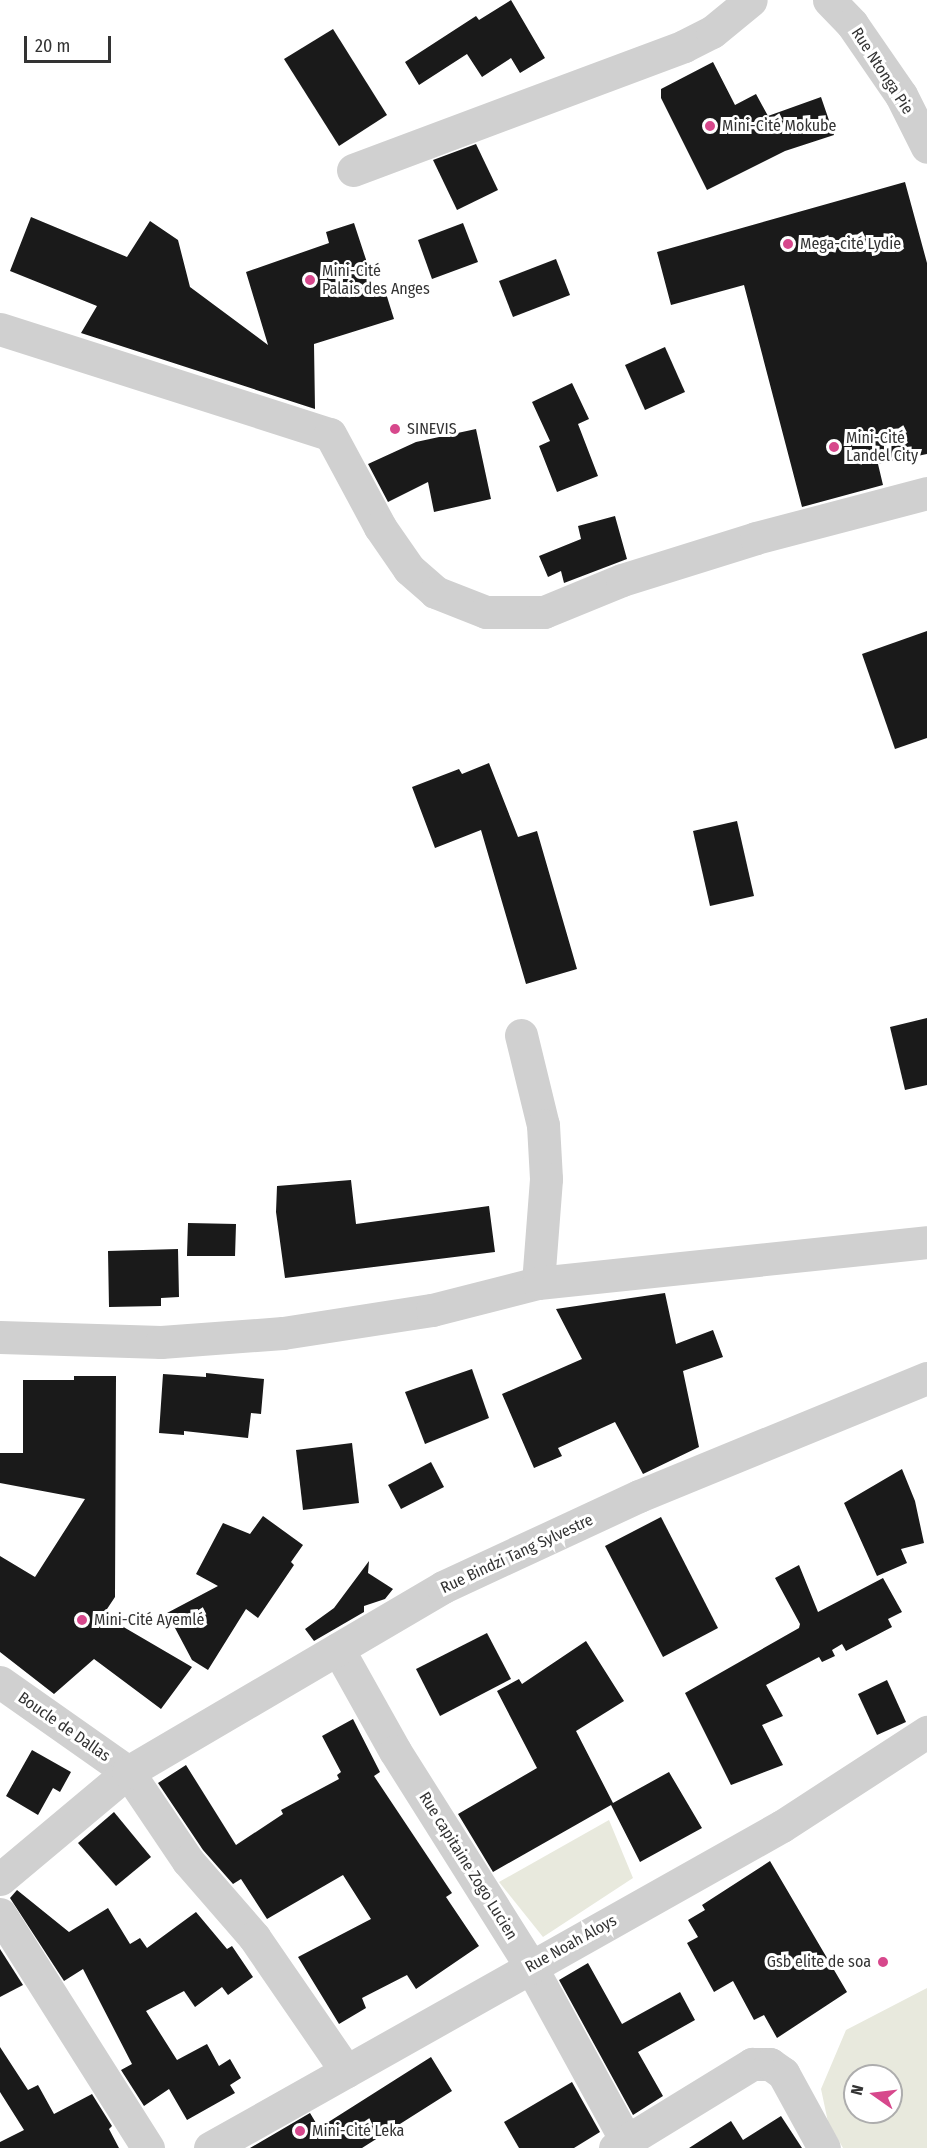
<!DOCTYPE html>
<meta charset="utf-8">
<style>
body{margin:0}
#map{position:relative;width:927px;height:2148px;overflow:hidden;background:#fff;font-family:"Fira Sans Condensed",sans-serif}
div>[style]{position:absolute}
.green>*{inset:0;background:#e8e9dd}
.building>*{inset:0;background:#1a1a1a}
.minor>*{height:33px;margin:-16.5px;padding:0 16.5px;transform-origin:16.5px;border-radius:16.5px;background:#d0d0d0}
.dots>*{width:16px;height:16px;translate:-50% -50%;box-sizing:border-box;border:3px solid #fff;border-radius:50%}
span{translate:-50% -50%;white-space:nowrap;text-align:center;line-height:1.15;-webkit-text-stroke:6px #fff;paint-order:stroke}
.street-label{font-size:16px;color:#333}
.poi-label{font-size:16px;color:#333}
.left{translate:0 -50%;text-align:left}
.right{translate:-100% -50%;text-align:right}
.north{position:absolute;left:843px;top:2064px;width:60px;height:60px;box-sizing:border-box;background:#fff;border:2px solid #adadad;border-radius:50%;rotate:284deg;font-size:16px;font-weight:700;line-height:24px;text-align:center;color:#333}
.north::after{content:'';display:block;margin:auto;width:21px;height:27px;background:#d7488c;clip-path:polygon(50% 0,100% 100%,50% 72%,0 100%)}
.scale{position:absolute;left:24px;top:36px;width:87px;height:27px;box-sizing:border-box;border:3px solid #333;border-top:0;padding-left:8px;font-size:18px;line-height:21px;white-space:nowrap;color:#333;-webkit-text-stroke:4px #fff;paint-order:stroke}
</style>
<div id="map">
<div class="green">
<i style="clip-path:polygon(609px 1820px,633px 1878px,543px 1937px,499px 1882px)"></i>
<i style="clip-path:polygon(evenodd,927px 1988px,927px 2148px,843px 2148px,828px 2122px,821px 2089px,846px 2030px,927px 1988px,855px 2076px,891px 2076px,891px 2112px,855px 2112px,855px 2076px)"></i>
</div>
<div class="building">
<i style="clip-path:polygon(511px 0,545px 58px,520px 73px,511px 58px,482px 77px,467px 54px,419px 85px,405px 62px,476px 16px,479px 20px)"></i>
<i style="clip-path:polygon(333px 29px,387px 115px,339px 146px,284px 59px)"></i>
<i style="clip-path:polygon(713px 62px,735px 105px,756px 94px,768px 116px,821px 97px,834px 135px,785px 151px,707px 190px,661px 98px,661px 89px)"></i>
<i style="clip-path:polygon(476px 144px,498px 190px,457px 210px,433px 160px)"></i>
<i style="clip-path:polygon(905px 182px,927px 263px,927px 454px,878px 464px,883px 485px,802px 507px,744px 285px,671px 305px,657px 252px)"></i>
<i style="clip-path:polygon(31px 217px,127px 257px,150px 221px,178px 240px,190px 287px,268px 345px,246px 272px,329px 243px,326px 232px,354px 223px,376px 290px,384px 287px,394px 319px,314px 344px,315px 409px,81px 333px,97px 306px,10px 271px)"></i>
<i style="clip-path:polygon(463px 223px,478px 262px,432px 279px,418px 240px)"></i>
<i style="clip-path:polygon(556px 259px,570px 295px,513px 317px,499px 281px)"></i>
<i style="clip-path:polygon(665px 347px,685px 392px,645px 410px,625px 365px)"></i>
<i style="clip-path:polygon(572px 383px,589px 419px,578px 424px,598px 476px,557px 492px,539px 446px,550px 441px,532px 402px)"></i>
<i style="clip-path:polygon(476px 429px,491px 499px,434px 512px,428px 482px,388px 502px,368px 464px,416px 442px)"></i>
<i style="clip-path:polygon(615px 516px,627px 559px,564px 583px,561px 571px,548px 577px,539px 556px,581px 539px,578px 526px)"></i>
<i style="clip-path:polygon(927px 631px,927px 738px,895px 749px,862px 654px)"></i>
<i style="clip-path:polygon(489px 763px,518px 837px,537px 831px,577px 969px,526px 984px,481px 830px,435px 848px,412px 787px,459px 769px,462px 774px)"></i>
<i style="clip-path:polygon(737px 821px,754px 896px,710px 906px,693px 831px)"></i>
<i style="clip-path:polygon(927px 1018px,927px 1085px,905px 1090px,890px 1027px)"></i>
<i style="clip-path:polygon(351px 1180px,356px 1224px,489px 1206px,495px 1252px,285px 1278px,276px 1212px,277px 1186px)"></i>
<i style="clip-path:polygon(188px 1223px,236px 1224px,235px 1256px,187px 1256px)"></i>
<i style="clip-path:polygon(178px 1249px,179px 1297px,161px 1298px,161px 1306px,109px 1307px,108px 1251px)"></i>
<i style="clip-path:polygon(665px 1293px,676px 1344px,713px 1330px,723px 1357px,683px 1371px,699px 1447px,643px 1474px,615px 1422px,558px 1448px,562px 1456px,534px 1468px,502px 1394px,582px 1359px,556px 1309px)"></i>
<i style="clip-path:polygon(472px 1369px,489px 1418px,425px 1444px,405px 1392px)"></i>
<i style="clip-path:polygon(206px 1373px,264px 1379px,261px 1414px,251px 1413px,248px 1438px,184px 1431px,184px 1435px,159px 1433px,163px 1374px,206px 1377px)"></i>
<i style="clip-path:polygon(74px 1376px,116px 1376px,115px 1597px,103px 1615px,192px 1667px,161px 1709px,94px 1659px,54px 1694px,0 1652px,0 1556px,35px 1577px,85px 1499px,0 1483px,0 1453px,23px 1453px,23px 1380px,74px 1380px)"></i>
<i style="clip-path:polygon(352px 1443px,359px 1503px,303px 1510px,296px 1450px)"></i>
<i style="clip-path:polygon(431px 1462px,444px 1487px,401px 1509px,388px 1485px)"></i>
<i style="clip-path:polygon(902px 1469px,915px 1501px,924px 1543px,901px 1549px,907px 1563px,877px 1576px,844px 1503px)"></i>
<i style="clip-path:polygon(263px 1516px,303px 1545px,291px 1562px,294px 1565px,258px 1618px,246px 1609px,208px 1670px,192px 1660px,167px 1613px,218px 1586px,196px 1574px,223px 1523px,250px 1534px)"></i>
<i style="clip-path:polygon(661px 1517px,718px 1628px,663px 1657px,605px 1546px)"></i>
<i style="clip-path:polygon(369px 1561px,368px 1573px,393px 1589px,385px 1599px,364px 1606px,364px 1612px,314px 1641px,305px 1629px,334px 1608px)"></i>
<i style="clip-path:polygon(799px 1565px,818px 1612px,883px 1578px,902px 1612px,888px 1619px,892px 1627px,846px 1651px,842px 1644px,832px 1650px,835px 1656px,822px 1662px,819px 1657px,766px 1685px,783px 1716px,762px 1725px,783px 1765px,731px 1785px,685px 1693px,799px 1628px,800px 1624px,775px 1578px)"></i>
<i style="clip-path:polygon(487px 1633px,511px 1679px,440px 1716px,416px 1669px)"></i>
<i style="clip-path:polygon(586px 1641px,624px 1701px,576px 1731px,613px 1803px,669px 1772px,702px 1828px,640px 1862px,611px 1805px,493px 1872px,458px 1814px,537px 1768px,497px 1691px,519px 1679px,522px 1684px)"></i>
<i style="clip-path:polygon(887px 1680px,906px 1722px,877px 1735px,858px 1694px)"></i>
<i style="clip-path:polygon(353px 1719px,380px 1772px,374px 1776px,452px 1893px,446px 1897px,479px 1946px,416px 1989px,407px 1975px,362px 1998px,366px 2008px,339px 2024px,298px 1957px,371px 1919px,343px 1875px,267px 1919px,241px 1879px,233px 1884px,203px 1850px,158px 1783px,186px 1765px,236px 1845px,283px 1814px,281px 1810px,339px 1779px,337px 1775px,341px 1772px,322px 1736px)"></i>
<i style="clip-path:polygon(32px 1750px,71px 1772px,60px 1792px,53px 1788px,38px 1815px,6px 1796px)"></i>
<i style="clip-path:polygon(114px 1812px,151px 1857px,116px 1886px,78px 1843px)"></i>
<i style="clip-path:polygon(770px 1861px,847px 1992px,777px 2038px,764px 2015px,754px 2020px,733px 1981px,714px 1992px,687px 1943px,698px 1937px,688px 1920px,705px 1910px,702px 1905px)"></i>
<i style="clip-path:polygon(17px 1890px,69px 1932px,108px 1908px,130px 1944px,140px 1938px,147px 1948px,196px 1912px,227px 1949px,232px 1946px,253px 1977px,228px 1995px,222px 1987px,195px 2007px,184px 1991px,146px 2011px,177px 2060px,207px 2044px,219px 2066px,230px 2059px,241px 2078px,230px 2085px,235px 2093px,187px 2120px,169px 2089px,144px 2106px,121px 2070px,132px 2064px,83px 1969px,64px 1981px,10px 1898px)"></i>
<i style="clip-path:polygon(0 1949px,23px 1985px,0 1997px)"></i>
<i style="clip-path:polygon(588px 1963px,622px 2024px,680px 1992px,695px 2020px,638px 2052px,663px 2096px,633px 2115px,559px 1980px)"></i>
<i style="clip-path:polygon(0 2047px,28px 2090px,38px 2085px,54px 2114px,92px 2094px,112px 2126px,109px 2129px,119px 2148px,0 2148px,0 2142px,24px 2130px,0 2092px)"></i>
<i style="clip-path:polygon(431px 2057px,452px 2091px,362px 2148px,250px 2148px,310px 2113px,319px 2128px)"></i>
<i style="clip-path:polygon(572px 2082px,600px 2132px,574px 2148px,519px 2148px,504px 2122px)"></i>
<i style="clip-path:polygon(781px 2116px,802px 2148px,689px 2148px,731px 2121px,743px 2140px)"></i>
</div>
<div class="minor">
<i style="left:829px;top:0;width:33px;rotate:46deg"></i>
<i style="left:852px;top:24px;width:86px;rotate:55.4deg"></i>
<i style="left:901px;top:95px;width:58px;rotate:63.4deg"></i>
<i style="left:353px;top:170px;width:353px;rotate:-20.5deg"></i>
<i style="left:684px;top:46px;width:31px;rotate:-27deg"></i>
<i style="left:712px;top:32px;width:50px;rotate:-39.4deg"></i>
<i style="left:0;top:329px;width:346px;rotate:17.7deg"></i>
<i style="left:330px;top:434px;width:106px;rotate:61.7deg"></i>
<i style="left:380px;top:527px;width:51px;rotate:55.4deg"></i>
<i style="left:409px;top:569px;width:35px;rotate:41deg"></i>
<i style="left:435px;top:592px;width:55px;rotate:21.4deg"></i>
<i style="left:486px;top:612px;width:58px"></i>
<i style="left:544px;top:612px;width:84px;rotate:-22.3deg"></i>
<i style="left:622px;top:580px;width:140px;rotate:-17.4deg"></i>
<i style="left:756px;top:538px;width:177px;rotate:-14.7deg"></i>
<i style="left:521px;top:1035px;width:93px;rotate:76.3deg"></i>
<i style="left:543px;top:1125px;width:54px;rotate:86.8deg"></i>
<i style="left:546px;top:1179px;width:104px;rotate:94.4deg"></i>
<i style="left:0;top:1337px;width:161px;rotate:1.8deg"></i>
<i style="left:161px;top:1342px;width:122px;rotate:-4.2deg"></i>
<i style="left:283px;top:1333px;width:151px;rotate:-8.8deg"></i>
<i style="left:432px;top:1310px;width:109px;rotate:-14.3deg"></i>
<i style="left:538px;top:1283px;width:391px;rotate:-6deg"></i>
<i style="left:338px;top:1649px;width:117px;rotate:60.8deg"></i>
<i style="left:395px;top:1751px;width:255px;rotate:57.8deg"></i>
<i style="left:531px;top:1967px;width:206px;rotate:61.3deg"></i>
<i style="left:0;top:1682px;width:156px;rotate:35.1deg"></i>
<i style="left:128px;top:1772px;width:107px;rotate:56deg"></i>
<i style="left:188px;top:1861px;width:101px;rotate:49deg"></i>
<i style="left:254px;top:1937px;width:163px;rotate:55.5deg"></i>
<i style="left:0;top:1879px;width:167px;rotate:-39.9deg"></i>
<i style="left:128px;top:1772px;width:365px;rotate:-30.4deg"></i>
<i style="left:443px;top:1587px;width:216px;rotate:-24.9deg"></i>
<i style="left:639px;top:1496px;width:311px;rotate:-22.3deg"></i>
<i style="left:0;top:1914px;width:277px;rotate:57.7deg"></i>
<i style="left:210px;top:2148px;width:656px;rotate:-29.38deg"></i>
<i style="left:782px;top:1826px;width:173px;rotate:-33deg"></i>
<i style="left:615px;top:2148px;width:161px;rotate:-31.5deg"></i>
<i style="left:752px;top:2064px;width:18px"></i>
<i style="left:770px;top:2064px;width:16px;rotate:35deg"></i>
<i style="left:783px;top:2073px;width:85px;rotate:61.3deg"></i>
</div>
<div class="dots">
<i style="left:710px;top:126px;background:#d7488c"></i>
<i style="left:788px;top:244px;background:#d7488c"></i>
<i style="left:310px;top:280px;background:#d7488c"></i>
<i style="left:395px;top:429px;background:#d7488c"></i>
<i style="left:834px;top:447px;background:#d7488c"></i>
<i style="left:82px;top:1620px;background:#d7488c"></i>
<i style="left:883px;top:1962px;background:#d7488c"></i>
<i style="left:300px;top:2131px;background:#d7488c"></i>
</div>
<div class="street-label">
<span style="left:882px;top:71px;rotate:57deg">Rue Ntonga Pie</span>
<span style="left:517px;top:1554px;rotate:-25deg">Rue Bindzi Tang Sylvestre</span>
<span style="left:64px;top:1727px;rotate:35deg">Boucle de Dallas</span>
<span style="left:468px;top:1866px;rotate:58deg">Rue capitaine Zogo Lucien</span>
<span style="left:571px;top:1944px;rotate:-29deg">Rue Noah Aloys</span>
</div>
<div class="poi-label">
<span class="left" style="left:722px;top:126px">Mini-Cité Mokube</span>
<span class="left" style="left:800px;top:244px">Mega-cité Lydie</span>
<span class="left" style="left:322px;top:280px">Mini-Cité<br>Palais des Anges</span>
<span class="left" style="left:407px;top:429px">SINEVIS</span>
<span class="left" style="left:846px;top:447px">Mini-Cité<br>Landel City</span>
<span class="left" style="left:94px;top:1620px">Mini-Cité Ayemlé</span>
<span class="right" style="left:871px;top:1962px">Gsb elite de soa</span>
<span class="left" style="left:312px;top:2131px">Mini-Cité Leka</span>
</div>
<div class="north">N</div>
<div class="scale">20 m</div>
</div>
